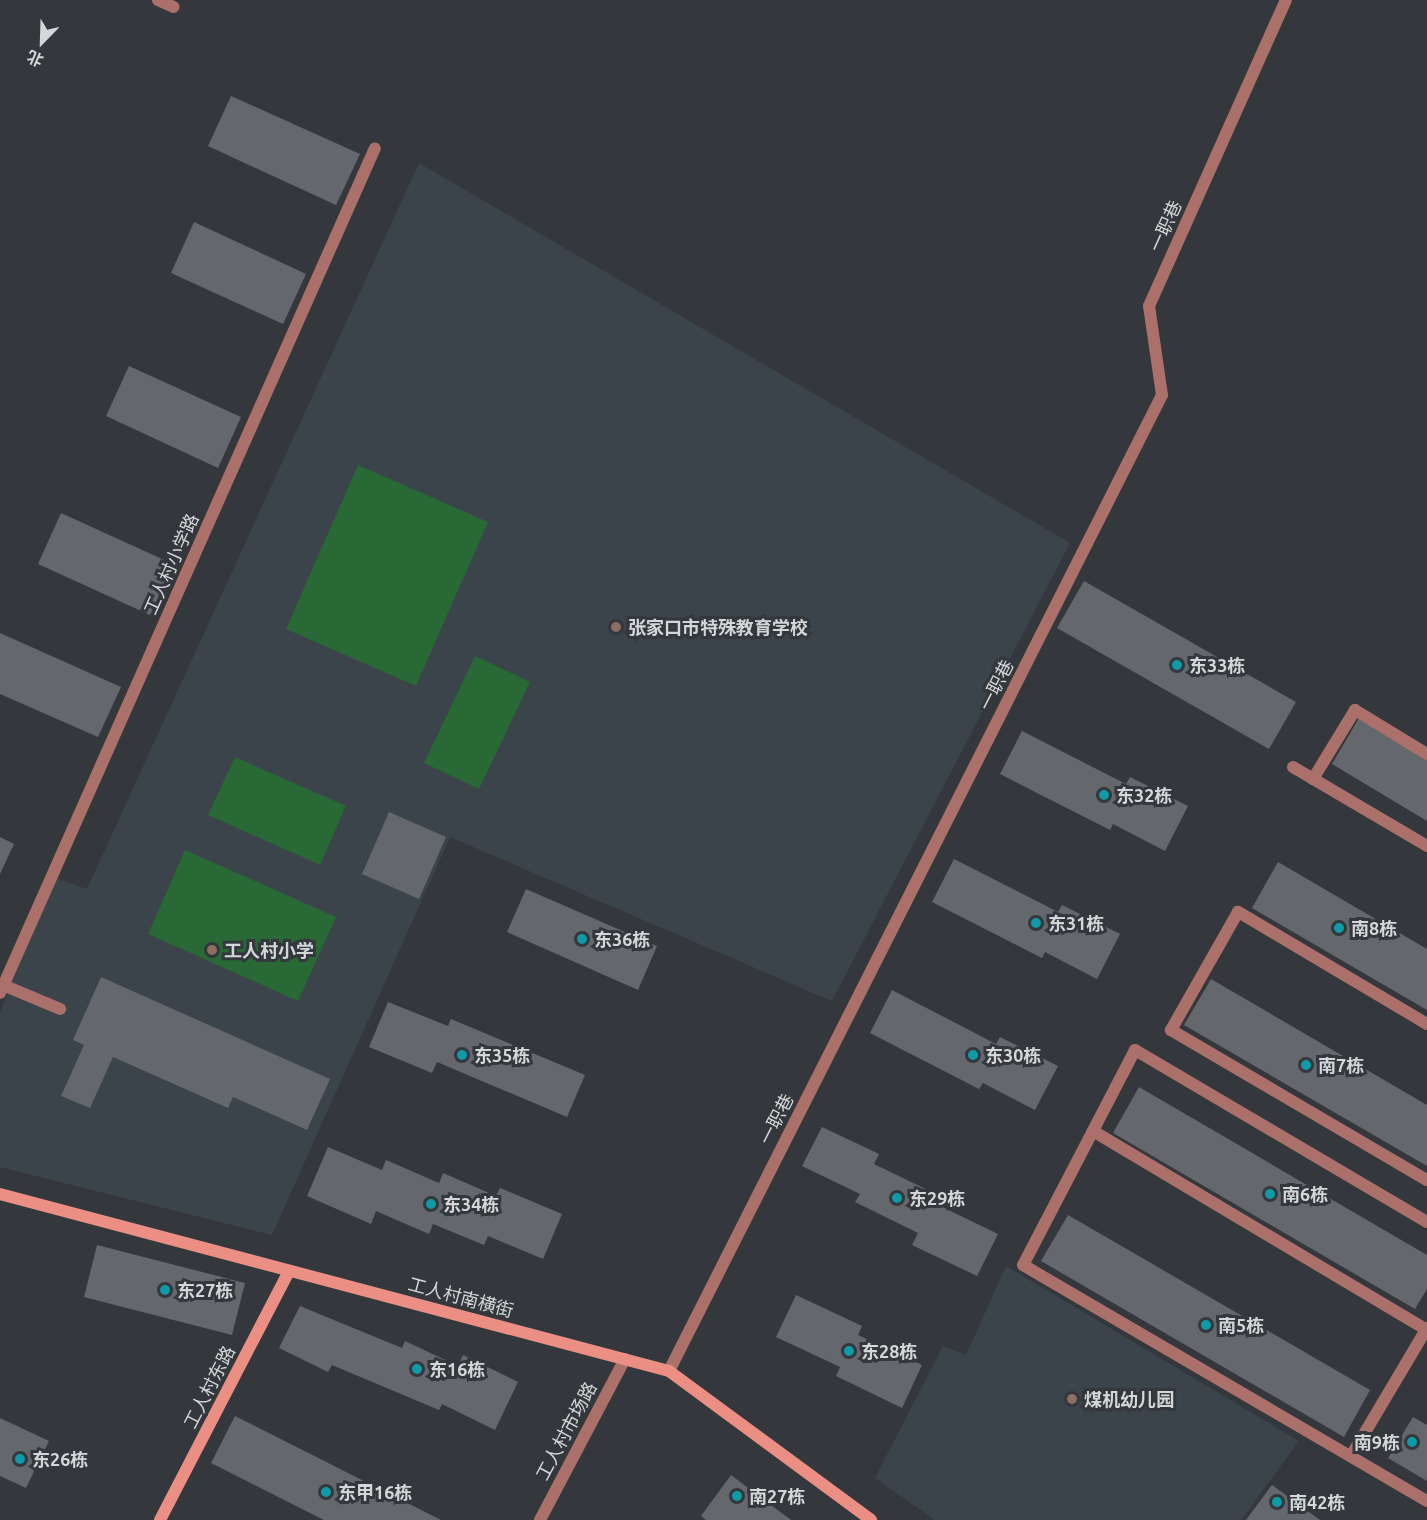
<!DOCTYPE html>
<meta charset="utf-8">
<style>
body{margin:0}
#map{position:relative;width:1427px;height:1520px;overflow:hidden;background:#34383c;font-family:Ubuntu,"Noto Sans SC",sans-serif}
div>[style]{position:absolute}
.built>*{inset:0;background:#3b434b}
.green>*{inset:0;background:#286935}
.building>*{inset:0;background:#64686c}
.lane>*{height:12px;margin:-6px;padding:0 6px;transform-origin:6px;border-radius:6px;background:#ab7069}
.street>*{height:12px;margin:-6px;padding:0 6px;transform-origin:6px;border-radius:6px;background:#ab7069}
.secondary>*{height:12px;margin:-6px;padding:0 6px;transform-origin:6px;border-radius:6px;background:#eb8f84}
.dots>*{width:16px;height:16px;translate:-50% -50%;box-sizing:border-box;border:3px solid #34383c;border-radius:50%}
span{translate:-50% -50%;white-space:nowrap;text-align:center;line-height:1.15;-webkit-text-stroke:6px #34383c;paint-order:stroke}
.street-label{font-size:18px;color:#d4d7d9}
.poi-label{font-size:18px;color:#d4d7d9;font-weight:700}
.left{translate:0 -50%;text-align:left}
.right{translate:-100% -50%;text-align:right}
.north{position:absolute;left:12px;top:12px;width:60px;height:60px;-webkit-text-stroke:4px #34383c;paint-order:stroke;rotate:203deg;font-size:16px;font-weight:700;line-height:24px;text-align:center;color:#d4d7d9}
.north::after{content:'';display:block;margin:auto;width:21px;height:27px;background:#d4d7d9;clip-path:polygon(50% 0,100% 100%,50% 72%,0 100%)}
</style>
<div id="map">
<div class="built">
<i style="clip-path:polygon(419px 163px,1070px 543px,832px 1001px,450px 837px,272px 1235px,0 1167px,0 1012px,54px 877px,87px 889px)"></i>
<i style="clip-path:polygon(1006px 1266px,1299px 1441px,1241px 1520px,935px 1520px,875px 1478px,943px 1346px,966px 1355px)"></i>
</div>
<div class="green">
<i style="clip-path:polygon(358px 465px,488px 522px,416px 686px,286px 629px)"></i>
<i style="clip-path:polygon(475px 656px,530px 682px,479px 789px,424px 763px)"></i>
<i style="clip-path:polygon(235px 757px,346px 806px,320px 865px,208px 815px)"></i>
<i style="clip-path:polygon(185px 850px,336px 917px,298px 1001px,148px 934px)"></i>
</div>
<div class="building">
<i style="clip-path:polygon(231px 96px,360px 154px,336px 205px,208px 146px)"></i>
<i style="clip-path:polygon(194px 222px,306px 274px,283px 324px,171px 273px)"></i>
<i style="clip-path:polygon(129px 366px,241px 417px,218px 468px,106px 416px)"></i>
<i style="clip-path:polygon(61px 513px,173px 564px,150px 615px,38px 564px)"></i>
<i style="clip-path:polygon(1084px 581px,1296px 702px,1269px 749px,1057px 628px)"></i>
<i style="clip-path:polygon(0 633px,121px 687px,98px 737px,0 694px)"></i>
<i style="clip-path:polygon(1359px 718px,1427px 758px,1427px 821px,1332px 764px)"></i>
<i style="clip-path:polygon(1022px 731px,1126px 784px,1130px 777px,1188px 806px,1165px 851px,1113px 824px,1110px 830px,1000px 774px)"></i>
<i style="clip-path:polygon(389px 812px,446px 837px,419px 899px,362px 874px)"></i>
<i style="clip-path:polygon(0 837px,14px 844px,0 874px)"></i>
<i style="clip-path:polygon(954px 859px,1058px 912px,1062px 905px,1120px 934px,1097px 979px,1045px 952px,1042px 958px,932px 902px)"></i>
<i style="clip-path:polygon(1278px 862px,1427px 949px,1427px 1010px,1252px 908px)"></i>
<i style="clip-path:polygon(526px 889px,657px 946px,638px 990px,507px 932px)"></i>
<i style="clip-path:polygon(101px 977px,330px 1079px,307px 1130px,233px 1097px,228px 1108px,113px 1057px,90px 1108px,61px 1096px,84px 1045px,73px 1040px)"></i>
<i style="clip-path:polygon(1211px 979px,1427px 1105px,1427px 1166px,1184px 1025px)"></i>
<i style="clip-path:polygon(892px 990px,996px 1044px,1000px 1037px,1058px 1066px,1035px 1110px,983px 1083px,979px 1089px,870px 1033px)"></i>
<i style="clip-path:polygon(388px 1002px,448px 1026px,451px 1019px,585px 1075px,567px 1117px,437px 1062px,432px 1073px,369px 1047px)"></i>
<i style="clip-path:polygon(1139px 1087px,1427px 1255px,1427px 1289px,1415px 1309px,1113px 1133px)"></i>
<i style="clip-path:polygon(822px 1127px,879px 1154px,874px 1164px,938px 1195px,934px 1203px,998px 1234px,977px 1276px,912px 1245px,918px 1233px,855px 1202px,860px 1194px,802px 1166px)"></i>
<i style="clip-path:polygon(328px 1147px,382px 1170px,386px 1160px,439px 1183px,443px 1173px,496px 1196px,500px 1188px,562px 1214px,543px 1259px,488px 1236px,484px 1245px,433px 1224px,429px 1234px,376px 1211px,371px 1224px,307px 1196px)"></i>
<i style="clip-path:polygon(1068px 1215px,1370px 1390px,1344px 1437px,1041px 1261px)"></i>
<i style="clip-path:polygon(97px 1245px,245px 1283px,232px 1335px,84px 1297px)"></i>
<i style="clip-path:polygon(796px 1295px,862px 1326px,858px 1335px,922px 1365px,902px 1408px,836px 1376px,840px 1367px,776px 1337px)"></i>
<i style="clip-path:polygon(300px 1306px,402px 1348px,405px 1341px,458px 1366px,463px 1355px,518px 1382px,495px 1430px,442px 1404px,439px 1410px,332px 1365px,328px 1372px,279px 1348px)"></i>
<i style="clip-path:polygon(235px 1416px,441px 1520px,324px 1520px,211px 1463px)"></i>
<i style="clip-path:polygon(1413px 1417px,1427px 1425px,1427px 1481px,1388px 1458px)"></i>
<i style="clip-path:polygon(0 1418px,49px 1441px,26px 1488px,0 1476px)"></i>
<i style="clip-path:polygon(731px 1475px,791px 1520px,706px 1520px,701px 1516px)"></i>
<i style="clip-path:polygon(1272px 1485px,1320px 1520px,1246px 1520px)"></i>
</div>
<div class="lane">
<i style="left:158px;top:0;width:17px;rotate:24deg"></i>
<i style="left:3px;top:985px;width:62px;rotate:22.8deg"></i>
<i style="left:540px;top:1520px;width:182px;rotate:-62.2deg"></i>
</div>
<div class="street">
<i style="left:1293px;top:767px;width:156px;rotate:30.5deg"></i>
<i style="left:1313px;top:779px;width:81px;rotate:-58.7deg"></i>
<i style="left:1355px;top:710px;width:84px;rotate:31.4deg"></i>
<i style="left:0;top:993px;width:924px;rotate:-66.07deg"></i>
<i style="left:1427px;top:1024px;width:220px;rotate:-149.3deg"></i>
<i style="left:1238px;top:912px;width:136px;rotate:119.6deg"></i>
<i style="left:1171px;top:1030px;width:297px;rotate:30.4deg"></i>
<i style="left:1093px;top:1131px;width:389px;rotate:30.8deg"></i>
<i style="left:1427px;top:1222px;width:339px;rotate:-149.5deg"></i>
<i style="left:1135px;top:1050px;width:242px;rotate:117.5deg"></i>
<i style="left:1023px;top:1265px;width:468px;rotate:30.3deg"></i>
<i style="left:669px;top:1371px;width:1093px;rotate:-63.2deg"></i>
<i style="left:1162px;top:395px;width:90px;rotate:-98.3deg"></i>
<i style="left:1149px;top:306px;width:335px;rotate:-65.9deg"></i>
<i style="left:1351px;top:1456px;width:149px;rotate:-59.3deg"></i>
</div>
<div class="secondary">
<i style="left:0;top:1194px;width:692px;rotate:14.82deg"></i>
<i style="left:669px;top:1371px;width:251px;rotate:36.4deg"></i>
<i style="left:160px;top:1520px;width:280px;rotate:-62.6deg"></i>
</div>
<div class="dots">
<i style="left:616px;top:627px;background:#8d6e63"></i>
<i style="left:1177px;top:665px;background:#0f9aa8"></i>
<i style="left:1104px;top:795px;background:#0f9aa8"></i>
<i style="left:1036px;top:923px;background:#0f9aa8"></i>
<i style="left:1339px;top:928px;background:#0f9aa8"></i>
<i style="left:582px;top:939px;background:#0f9aa8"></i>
<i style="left:212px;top:950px;background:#8d6e63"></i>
<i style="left:462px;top:1055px;background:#0f9aa8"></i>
<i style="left:973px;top:1055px;background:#0f9aa8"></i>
<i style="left:1306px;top:1065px;background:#0f9aa8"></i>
<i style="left:1270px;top:1194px;background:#0f9aa8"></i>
<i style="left:897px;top:1198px;background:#0f9aa8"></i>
<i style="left:431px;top:1204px;background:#0f9aa8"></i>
<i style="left:165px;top:1290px;background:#0f9aa8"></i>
<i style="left:1206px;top:1325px;background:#0f9aa8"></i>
<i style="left:849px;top:1351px;background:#0f9aa8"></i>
<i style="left:417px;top:1369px;background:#0f9aa8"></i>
<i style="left:1072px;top:1399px;background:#8d6e63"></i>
<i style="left:1412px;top:1442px;background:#0f9aa8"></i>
<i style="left:20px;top:1459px;background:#0f9aa8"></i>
<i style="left:326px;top:1492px;background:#0f9aa8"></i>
<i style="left:737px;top:1496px;background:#0f9aa8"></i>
<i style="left:1277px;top:1502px;background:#0f9aa8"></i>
</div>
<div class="street-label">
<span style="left:1165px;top:226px;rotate:-66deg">一职巷</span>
<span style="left:171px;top:564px;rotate:-66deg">工人村小学路</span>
<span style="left:996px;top:685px;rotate:-63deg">一职巷</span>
<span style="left:776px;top:1119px;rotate:-63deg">一职巷</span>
<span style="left:461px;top:1297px;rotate:15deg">工人村南横街</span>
<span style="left:209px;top:1387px;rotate:-63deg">工人村东路</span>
<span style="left:566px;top:1431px;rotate:-62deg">工人村市场路</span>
</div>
<div class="poi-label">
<span class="left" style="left:628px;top:627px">张家口市特殊教育学校</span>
<span class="left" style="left:1189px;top:665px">东33栋</span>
<span class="left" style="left:1116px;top:795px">东32栋</span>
<span class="left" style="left:1048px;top:923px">东31栋</span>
<span class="left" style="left:1351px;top:928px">南8栋</span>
<span class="left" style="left:594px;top:939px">东36栋</span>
<span class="left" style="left:224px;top:950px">工人村小学</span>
<span class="left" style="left:474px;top:1055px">东35栋</span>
<span class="left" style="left:985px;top:1055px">东30栋</span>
<span class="left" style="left:1318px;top:1065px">南7栋</span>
<span class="left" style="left:1282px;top:1194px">南6栋</span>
<span class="left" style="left:909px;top:1198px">东29栋</span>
<span class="left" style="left:443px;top:1204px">东34栋</span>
<span class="left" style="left:177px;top:1290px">东27栋</span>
<span class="left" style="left:1218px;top:1325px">南5栋</span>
<span class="left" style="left:861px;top:1351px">东28栋</span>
<span class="left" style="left:429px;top:1369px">东16栋</span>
<span class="left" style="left:1084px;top:1399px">煤机幼儿园</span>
<span class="right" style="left:1400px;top:1442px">南9栋</span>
<span class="left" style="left:32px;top:1459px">东26栋</span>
<span class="left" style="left:338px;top:1492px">东甲16栋</span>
<span class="left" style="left:749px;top:1496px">南27栋</span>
<span class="left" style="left:1289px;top:1502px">南42栋</span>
</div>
<div class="north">北</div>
</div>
